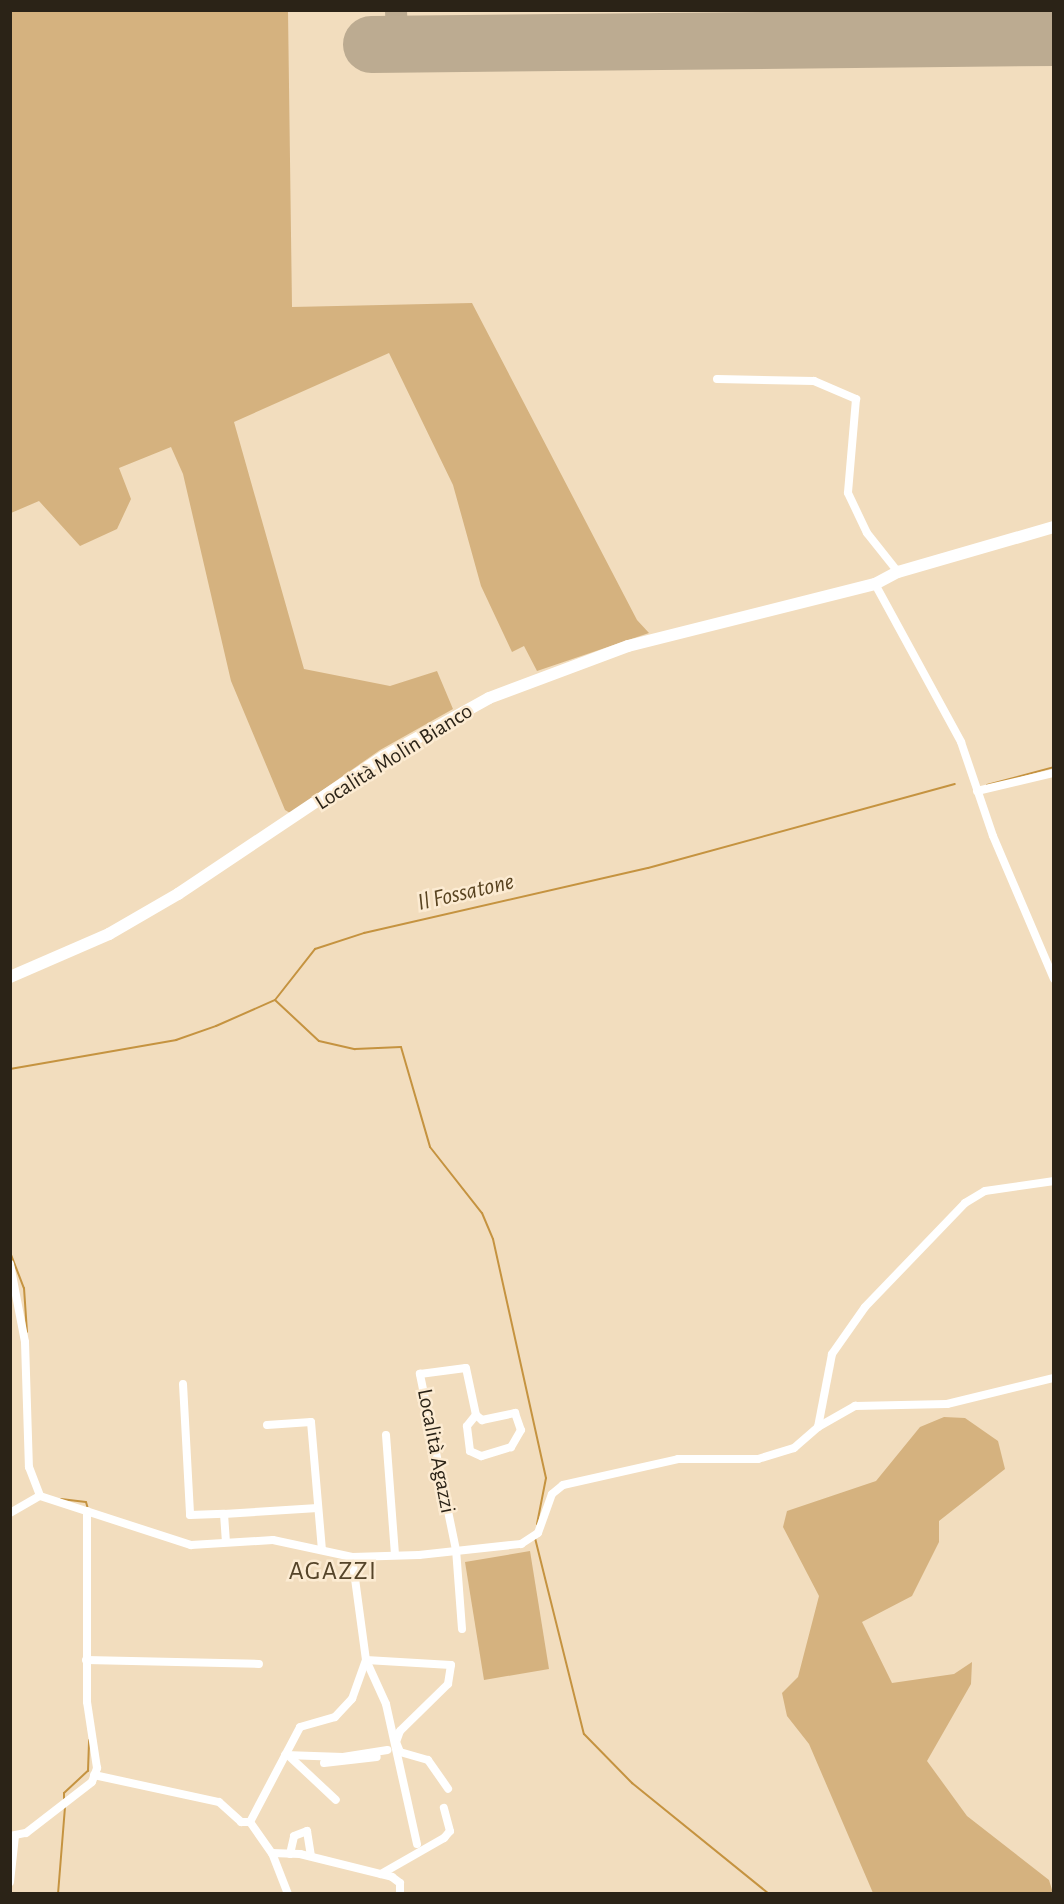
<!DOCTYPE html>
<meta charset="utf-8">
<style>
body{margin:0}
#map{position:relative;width:1064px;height:1904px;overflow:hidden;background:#f2ddbe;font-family:"Alegreya Sans",sans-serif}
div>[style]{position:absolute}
.green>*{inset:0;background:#d5b27f}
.stream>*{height:2px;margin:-1px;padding:0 1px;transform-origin:1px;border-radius:1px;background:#c59340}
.taxiway>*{height:22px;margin:-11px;padding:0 11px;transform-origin:11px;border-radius:11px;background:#bcab91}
.runway>*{height:57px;margin:-28.5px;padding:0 28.5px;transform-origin:28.5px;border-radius:28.5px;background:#bcab91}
.street>*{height:8px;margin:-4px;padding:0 4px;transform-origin:4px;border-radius:4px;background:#fff}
.secondary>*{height:12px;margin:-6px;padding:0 6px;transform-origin:6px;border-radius:6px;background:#fff}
span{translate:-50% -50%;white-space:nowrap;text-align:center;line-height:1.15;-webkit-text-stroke:5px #fcebd2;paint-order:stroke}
.street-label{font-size:22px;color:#2b2317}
.water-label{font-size:24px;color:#584320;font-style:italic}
.quarter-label{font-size:26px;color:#554429;letter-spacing:1.5px}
.frame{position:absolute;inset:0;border:12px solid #2b2317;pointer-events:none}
</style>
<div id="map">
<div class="green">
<i style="clip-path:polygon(11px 11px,288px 11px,292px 307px,472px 303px,637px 620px,649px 633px,537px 671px,524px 646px,512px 652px,481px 586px,453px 485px,389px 353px,234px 422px,304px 669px,390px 686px,437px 671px,453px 709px,380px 750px,290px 813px,285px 810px,231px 681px,183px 474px,171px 447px,119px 468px,131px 499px,117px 529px,80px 546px,39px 501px,11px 513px)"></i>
<i style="clip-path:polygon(944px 1417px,965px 1418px,998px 1441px,1005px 1469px,939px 1521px,939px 1542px,912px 1596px,862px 1622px,892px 1683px,954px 1674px,972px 1662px,971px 1684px,927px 1761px,967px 1816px,1049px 1880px,1053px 1893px,873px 1893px,809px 1744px,787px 1716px,782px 1693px,798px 1677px,819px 1596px,783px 1527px,787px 1511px,876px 1481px,920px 1427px)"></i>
<i style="clip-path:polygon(530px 1551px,549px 1669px,484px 1680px,465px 1562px)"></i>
</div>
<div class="stream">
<i style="left:987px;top:785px;width:69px;rotate:-15deg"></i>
<i style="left:275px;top:1000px;width:60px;rotate:43deg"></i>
<i style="left:319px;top:1041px;width:37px;rotate:13deg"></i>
<i style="left:355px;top:1049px;width:46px;rotate:-2.5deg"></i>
<i style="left:401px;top:1047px;width:104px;rotate:73.8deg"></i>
<i style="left:430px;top:1147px;width:84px;rotate:51.8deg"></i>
<i style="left:482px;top:1213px;width:28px;rotate:67deg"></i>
<i style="left:493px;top:1239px;width:245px;rotate:77.5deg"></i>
<i style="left:546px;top:1478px;width:47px;rotate:101.1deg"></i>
<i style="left:10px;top:1069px;width:169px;rotate:-9.9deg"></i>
<i style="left:176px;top:1040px;width:42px;rotate:-19.3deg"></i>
<i style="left:216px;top:1026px;width:64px;rotate:-23.8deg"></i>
<i style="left:275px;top:1000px;width:65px;rotate:-51.9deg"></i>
<i style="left:315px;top:949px;width:52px;rotate:-18.1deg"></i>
<i style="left:364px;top:933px;width:291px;rotate:-12.9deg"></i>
<i style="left:648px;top:868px;width:318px;rotate:-15.3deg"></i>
<i style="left:10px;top:1252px;width:39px;rotate:69deg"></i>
<i style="left:24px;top:1288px;width:44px;rotate:86.1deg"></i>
<i style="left:61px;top:1499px;width:25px;rotate:7deg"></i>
<i style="left:86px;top:1502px;width:7px;rotate:74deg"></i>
<i style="left:535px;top:1538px;width:202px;rotate:76deg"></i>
<i style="left:584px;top:1734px;width:69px;rotate:45.6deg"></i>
<i style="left:632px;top:1783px;width:176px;rotate:39deg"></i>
<i style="left:64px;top:1801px;width:8px;rotate:-90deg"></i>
<i style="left:64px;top:1793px;width:33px;rotate:-43deg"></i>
<i style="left:88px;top:1771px;width:31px;rotate:-88deg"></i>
<i style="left:58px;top:1894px;width:87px;rotate:-85.4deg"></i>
</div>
<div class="taxiway">
<i style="left:396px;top:10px;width:34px;rotate:88deg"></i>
</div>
<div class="runway">
<i style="left:371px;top:44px;width:683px;rotate:-0.59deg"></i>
</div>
<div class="street">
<i style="left:717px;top:379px;width:97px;rotate:1.2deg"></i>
<i style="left:814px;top:381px;width:46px;rotate:23.2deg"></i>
<i style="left:856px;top:399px;width:94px;rotate:94.9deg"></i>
<i style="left:848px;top:493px;width:44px;rotate:64.6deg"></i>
<i style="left:867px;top:533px;width:50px;rotate:51.5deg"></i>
<i style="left:875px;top:584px;width:180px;rotate:61.4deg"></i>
<i style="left:961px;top:742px;width:99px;rotate:71.2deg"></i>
<i style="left:993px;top:836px;width:155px;rotate:66.9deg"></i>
<i style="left:977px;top:791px;width:79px;rotate:-13.2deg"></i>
<i style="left:10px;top:1264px;width:79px;rotate:79.1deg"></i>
<i style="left:25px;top:1342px;width:125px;rotate:88.2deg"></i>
<i style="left:29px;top:1467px;width:31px;rotate:69deg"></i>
<i style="left:40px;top:1496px;width:159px;rotate:18deg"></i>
<i style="left:191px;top:1545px;width:82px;rotate:-3.5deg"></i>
<i style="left:273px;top:1540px;width:81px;rotate:12.1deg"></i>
<i style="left:352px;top:1557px;width:67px;rotate:-1.7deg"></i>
<i style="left:419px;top:1555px;width:103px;rotate:-6.2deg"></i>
<i style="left:521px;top:1544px;width:20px;rotate:-33deg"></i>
<i style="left:538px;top:1533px;width:41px;rotate:-70.3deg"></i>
<i style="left:552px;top:1494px;width:14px;rotate:-39deg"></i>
<i style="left:563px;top:1485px;width:118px;rotate:-12.7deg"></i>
<i style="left:678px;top:1459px;width:80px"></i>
<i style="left:758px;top:1459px;width:38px;rotate:-17deg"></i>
<i style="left:794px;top:1448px;width:32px;rotate:-41deg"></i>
<i style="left:818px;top:1427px;width:74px;rotate:-79.1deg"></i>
<i style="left:832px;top:1354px;width:57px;rotate:-54.9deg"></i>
<i style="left:865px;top:1307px;width:144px;rotate:-46.1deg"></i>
<i style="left:965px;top:1203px;width:23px;rotate:-31deg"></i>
<i style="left:985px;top:1191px;width:70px;rotate:-8.2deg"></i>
<i style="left:183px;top:1384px;width:131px;rotate:86.9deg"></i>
<i style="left:190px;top:1515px;width:34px;rotate:-2deg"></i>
<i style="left:224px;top:1514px;width:27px;rotate:86deg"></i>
<i style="left:515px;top:1413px;width:18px;rotate:71deg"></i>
<i style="left:521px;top:1430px;width:20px;rotate:120deg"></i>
<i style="left:511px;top:1447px;width:31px;rotate:163deg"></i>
<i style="left:481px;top:1456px;width:12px;rotate:-156deg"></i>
<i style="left:470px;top:1451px;width:25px;rotate:-97deg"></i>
<i style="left:467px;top:1426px;width:14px;rotate:-51deg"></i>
<i style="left:476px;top:1415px;width:8px;rotate:40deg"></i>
<i style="left:482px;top:1420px;width:34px;rotate:-12deg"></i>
<i style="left:267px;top:1425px;width:44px;rotate:-3.9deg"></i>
<i style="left:311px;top:1422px;width:128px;rotate:85.1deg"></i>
<i style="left:818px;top:1427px;width:43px;rotate:-29.6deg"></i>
<i style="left:855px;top:1406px;width:92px;rotate:-1.2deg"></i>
<i style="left:947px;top:1404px;width:110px;rotate:-13.7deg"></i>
<i style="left:386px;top:1435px;width:120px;rotate:85.7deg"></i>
<i style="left:10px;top:1513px;width:34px;rotate:-30deg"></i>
<i style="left:224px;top:1514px;width:94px;rotate:-3.7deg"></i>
<i style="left:462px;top:1629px;width:79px;rotate:-94.3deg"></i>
<i style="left:456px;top:1550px;width:180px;rotate:-101.6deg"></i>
<i style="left:420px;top:1374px;width:46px;rotate:-7.4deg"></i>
<i style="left:466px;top:1368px;width:48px;rotate:78deg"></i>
<i style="left:86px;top:1660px;width:173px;rotate:1.3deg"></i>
<i style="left:285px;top:1755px;width:58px;rotate:2deg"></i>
<i style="left:343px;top:1757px;width:45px;rotate:-9deg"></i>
<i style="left:289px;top:1756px;width:64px;rotate:43.1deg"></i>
<i style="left:324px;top:1763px;width:53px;rotate:-6.5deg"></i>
<i style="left:94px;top:1775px;width:128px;rotate:12.2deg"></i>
<i style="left:219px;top:1802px;width:30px;rotate:42deg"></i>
<i style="left:241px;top:1822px;width:9px"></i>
<i style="left:250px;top:1822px;width:38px;rotate:55deg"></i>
<i style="left:272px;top:1853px;width:44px;rotate:68.7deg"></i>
<i style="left:250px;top:1822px;width:107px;rotate:-62.2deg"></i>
<i style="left:300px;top:1727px;width:36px;rotate:-16deg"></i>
<i style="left:335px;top:1717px;width:25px;rotate:-47deg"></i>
<i style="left:352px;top:1699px;width:41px;rotate:-70.3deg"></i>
<i style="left:366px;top:1660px;width:104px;rotate:-97.7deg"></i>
<i style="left:10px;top:1836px;width:16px;rotate:-11deg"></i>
<i style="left:26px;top:1833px;width:83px;rotate:-37.7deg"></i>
<i style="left:92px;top:1782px;width:15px;rotate:-70deg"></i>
<i style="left:97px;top:1768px;width:67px;rotate:-98.6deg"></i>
<i style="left:87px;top:1702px;width:191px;rotate:-90deg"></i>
<i style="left:417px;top:1844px;width:143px;rotate:-102.5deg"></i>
<i style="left:386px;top:1704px;width:48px;rotate:-114.4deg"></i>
<i style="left:366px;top:1660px;width:85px;rotate:3.4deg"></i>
<i style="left:451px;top:1665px;width:19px;rotate:99deg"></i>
<i style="left:448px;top:1684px;width:67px;rotate:135.6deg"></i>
<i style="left:400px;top:1731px;width:12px;rotate:110deg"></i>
<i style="left:396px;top:1742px;width:11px;rotate:68deg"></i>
<i style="left:400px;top:1752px;width:29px;rotate:16deg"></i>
<i style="left:428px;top:1760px;width:35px;rotate:55deg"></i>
<i style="left:272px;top:1853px;width:28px;rotate:2deg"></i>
<i style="left:300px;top:1854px;width:95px;rotate:14deg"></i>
<i style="left:392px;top:1877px;width:10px;rotate:37deg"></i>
<i style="left:400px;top:1883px;width:11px;rotate:90deg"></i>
<i style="left:290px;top:1854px;width:18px;rotate:-77deg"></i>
<i style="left:294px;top:1836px;width:14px;rotate:-21deg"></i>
<i style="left:307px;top:1831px;width:25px;rotate:81deg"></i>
<i style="left:381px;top:1874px;width:73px;rotate:-29.7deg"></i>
<i style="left:444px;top:1838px;width:9px;rotate:-49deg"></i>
<i style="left:450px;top:1831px;width:24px;rotate:-105deg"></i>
<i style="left:10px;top:1882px;width:46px;rotate:-83.8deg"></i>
</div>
<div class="secondary">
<i style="left:10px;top:977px;width:108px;rotate:-23.5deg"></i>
<i style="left:109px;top:934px;width:80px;rotate:-30.1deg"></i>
<i style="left:178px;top:894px;width:247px;rotate:-33.8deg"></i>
<i style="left:383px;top:757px;width:121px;rotate:-29.1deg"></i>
<i style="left:489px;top:698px;width:148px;rotate:-20.5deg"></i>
<i style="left:628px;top:646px;width:255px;rotate:-14.1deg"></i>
<i style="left:875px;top:584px;width:26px;rotate:-28deg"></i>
<i style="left:898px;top:572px;width:162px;rotate:-16.1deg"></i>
</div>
<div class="street-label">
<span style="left:394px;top:757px;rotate:-32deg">Località Molin Bianco</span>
<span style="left:436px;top:1451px;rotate:79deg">Località Agazzi</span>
</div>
<div class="water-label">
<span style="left:466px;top:893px;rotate:-13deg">Il Fossatone</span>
</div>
<div class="quarter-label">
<span style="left:333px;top:1572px">AGAZZI</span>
</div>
<div class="frame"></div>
</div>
